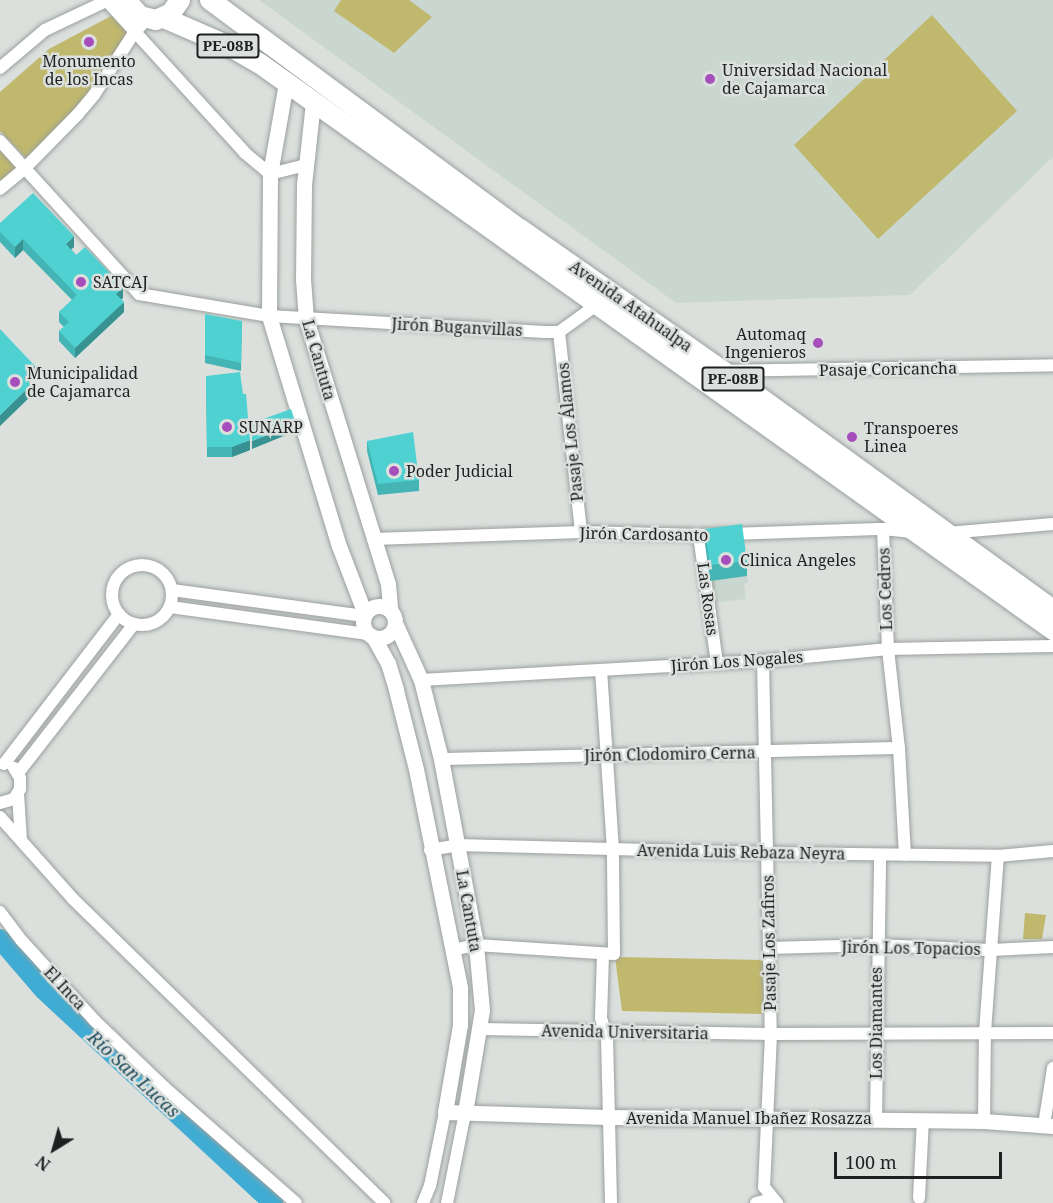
<!DOCTYPE html>
<meta charset="utf-8">
<style>
body{margin:0}
#map{position:relative;width:1053px;height:1203px;overflow:hidden;background:#dbe0dd;font-family:"Noto Serif",serif}
div>[style]{position:absolute}
.built>*{inset:0;background:#cad7d0}
.green>*{inset:0;background:#c0b86d}
.river>*{height:20px;margin:-10px;padding:0 10px;transform-origin:10px;border-radius:10px;background:#41acd3}
.roads{filter:drop-shadow(0 0 2px #9ba09d) drop-shadow(0 0 2px #9ba09d)}
.minor>*{height:12px;margin:-6px;padding:0 6px;transform-origin:6px;border-radius:6px;background:#fff}
.minor>.ring{margin:-6px;padding:0;box-sizing:content-box;background:none;border:12px solid #fff;border-radius:50%}
.tertiary>*{height:15px;margin:-7.5px;padding:0 7.5px;transform-origin:7.5px;border-radius:7.5px;background:#fff}
.tertiary>.ring{margin:-7.5px;padding:0;box-sizing:content-box;background:none;border:15px solid #fff;border-radius:50%}
.primary>*{height:20px;margin:-10px;padding:0 10px;transform-origin:10px;border-radius:10px;background:#fff}
.wall>*{inset:0;background:#45b4b4}
.shaded-wall>*{inset:0;background:#389292}
.building>*{inset:0;background:#50d1d1}
.dots>*{width:16px;height:16px;translate:-50% -50%;box-sizing:border-box;border:3px solid #dbe0dd;border-radius:50%}
span{translate:-50% -50%;white-space:nowrap;text-align:center;line-height:1.15;-webkit-text-stroke:5px #dbe0dd;paint-order:stroke}
.shield-label span{padding:2px 4px;background:#dbe0dd;border:2px solid;border-radius:4px;-webkit-text-stroke-width:0}
.shield-label{font-size:15px;color:#1f2120;font-weight:700}
.poi-label{font-size:16px;color:#1f2120}
.left{translate:0 -50%;text-align:left}
.right{translate:-100% -50%;text-align:right}
.street-label{font-size:16px;color:#1f2120}
.water-label{font-size:18px;color:#204d5e;font-style:italic}
.north{position:absolute;left:24px;top:1119px;width:60px;height:60px;-webkit-text-stroke:4px #dbe0dd;paint-order:stroke;rotate:217deg;font-size:16px;font-weight:700;line-height:24px;text-align:center;color:#1f2120}
.north::after{content:'';display:block;margin:auto;width:21px;height:27px;background:#1f2120;clip-path:polygon(50% 0,100% 100%,50% 72%,0 100%)}
.scale{position:absolute;left:834px;top:1152px;width:168px;height:27px;box-sizing:border-box;border:3px solid #1f2120;border-top:0;padding-left:8px;font-size:18px;line-height:21px;white-space:nowrap;color:#1f2120;-webkit-text-stroke:4px #dbe0dd;paint-order:stroke}
</style>
<div id="map">
<div class="built">
<i style="clip-path:polygon(259px 0,1053px 0,1053px 157px,910px 295px,676px 303px)"></i>
<i style="clip-path:polygon(742px 539px,748px 583px,744px 584px,746px 599px,712px 603px,705px 544px)"></i>
</div>
<div class="green">
<i style="clip-path:polygon(341px 0,409px 0,432px 17px,394px 53px,334px 11px)"></i>
<i style="clip-path:polygon(113px 15px,134px 37px,32px 164px,0 131px,0 92px,49px 49px)"></i>
<i style="clip-path:polygon(932px 15px,1017px 111px,878px 239px,794px 145px)"></i>
<i style="clip-path:polygon(0 148px,19px 167px,0 193px)"></i>
<i style="clip-path:polygon(1025px 913px,1046px 915px,1042px 939px,1023px 939px)"></i>
<i style="clip-path:polygon(615px 957px,763px 960px,764px 1014px,622px 1011px)"></i>
</div>
<div class="river">
<i style="left:0;top:939px;width:67px;rotate:49.2deg"></i>
<i style="left:44px;top:990px;width:313px;rotate:42.9deg"></i>
</div>
<div class="roads">
<div class="minor">
<i style="left:106px;top:0;width:207px;rotate:47.7deg"></i>
<i style="left:245px;top:153px;width:33px;rotate:40deg"></i>
<i style="left:270px;top:174px;width:36px;rotate:-14deg"></i>
<i style="left:0;top:68px;width:59px;rotate:-40.2deg"></i>
<i style="left:45px;top:30px;width:68px;rotate:-25.4deg"></i>
<i style="left:106px;top:1px;width:7px;rotate:-8deg"></i>
<i style="left:0;top:141px;width:207px;rotate:47.7deg"></i>
<i style="left:139px;top:294px;width:132px;rotate:9.6deg"></i>
<i style="left:269px;top:316px;width:276px;rotate:3.3deg"></i>
<i style="left:545px;top:332px;width:14px"></i>
<i style="left:559px;top:332px;width:49px;rotate:-35.9deg"></i>
<i style="left:0;top:189px;width:33px;rotate:-40deg"></i>
<i style="left:25px;top:168px;width:76px;rotate:-45.5deg"></i>
<i style="left:78px;top:114px;width:25px;rotate:-50deg"></i>
<i style="left:94px;top:95px;width:74px;rotate:-57.2deg"></i>
<i style="left:134px;top:33px;width:19px;rotate:-47deg"></i>
<i style="left:559px;top:332px;width:201px;rotate:83.7deg"></i>
<i style="left:724px;top:371px;width:329px;rotate:-1deg"></i>
<i style="left:883px;top:529px;width:120px;rotate:87.6deg"></i>
<i style="left:888px;top:649px;width:100px;rotate:83.7deg"></i>
<i style="left:899px;top:748px;width:107px;rotate:86.8deg"></i>
<i style="left:947px;top:533px;width:106px;rotate:-4.9deg"></i>
<i style="left:699px;top:535px;width:129px;rotate:82deg"></i>
<i style="left:373px;top:539px;width:208px;rotate:-1.9deg"></i>
<i style="left:581px;top:532px;width:118px;rotate:1.5deg"></i>
<i style="left:699px;top:535px;width:184px;rotate:-1.9deg"></i>
<i style="left:883px;top:529px;width:29px;rotate:6deg"></i>
<i class="ring" style="left:112px;top:565px;width:48px;height:48px"></i>
<i style="left:172px;top:590px;width:194px;rotate:7.7deg"></i>
<i style="left:170px;top:607px;width:200px;rotate:7.8deg"></i>
<i style="left:763px;top:661px;width:373px;rotate:88.8deg"></i>
<i style="left:771px;top:1034px;width:153px;rotate:92.6deg"></i>
<i style="left:764px;top:1187px;width:21px;rotate:51deg"></i>
<i style="left:421px;top:680px;width:343px;rotate:-3.2deg"></i>
<i style="left:763px;top:661px;width:126px;rotate:-5.5deg"></i>
<i style="left:888px;top:649px;width:165px;rotate:-1deg"></i>
<i style="left:441px;top:759px;width:458px;rotate:-1.4deg"></i>
<i style="left:4px;top:764px;width:189px;rotate:-52.5deg"></i>
<i style="left:18px;top:773px;width:189px;rotate:-52.1deg"></i>
<i style="left:18px;top:794px;width:46px;rotate:86.3deg"></i>
<i style="left:0;top:803px;width:15px;rotate:-16deg"></i>
<i style="left:14px;top:799px;width:12px;rotate:-59deg"></i>
<i style="left:20px;top:789px;width:11px;rotate:-90deg"></i>
<i style="left:20px;top:778px;width:12px;rotate:-121deg"></i>
<i style="left:0;top:817px;width:110px;rotate:48.3deg"></i>
<i style="left:73px;top:899px;width:435px;rotate:44.3deg"></i>
<i style="left:430px;top:850px;width:27px;rotate:-10deg"></i>
<i style="left:457px;top:845px;width:310px;rotate:1.5deg"></i>
<i style="left:767px;top:853px;width:231px;rotate:0.7deg"></i>
<i style="left:998px;top:856px;width:55px;rotate:-5.2deg"></i>
<i style="left:0;top:912px;width:36px;rotate:53deg"></i>
<i style="left:22px;top:941px;width:108px;rotate:47.6deg"></i>
<i style="left:95px;top:1021px;width:97px;rotate:43.7deg"></i>
<i style="left:165px;top:1088px;width:174px;rotate:41.3deg"></i>
<i style="left:769px;top:948px;width:107px;rotate:-1.6deg"></i>
<i style="left:876px;top:945px;width:115px;rotate:2.5deg"></i>
<i style="left:991px;top:950px;width:62px;rotate:-2.8deg"></i>
<i style="left:452px;top:950px;width:25px;rotate:-12deg"></i>
<i style="left:476px;top:945px;width:138px;rotate:3.7deg"></i>
<i style="left:614px;top:954px;width:104px;rotate:-90.6deg"></i>
<i style="left:613px;top:850px;width:179px;rotate:-93.8deg"></i>
<i style="left:603px;top:954px;width:64px;rotate:91.8deg"></i>
<i style="left:601px;top:1018px;width:21px;rotate:73deg"></i>
<i style="left:607px;top:1038px;width:165px;rotate:88.6deg"></i>
<i style="left:480px;top:1029px;width:291px;rotate:1deg"></i>
<i style="left:771px;top:1034px;width:282px;rotate:-0.2deg"></i>
<i style="left:876px;top:1119px;width:264px;rotate:-89.1deg"></i>
<i style="left:984px;top:1121px;width:89px;rotate:-89.4deg"></i>
<i style="left:985px;top:1032px;width:176px;rotate:-85.8deg"></i>
<i style="left:1044px;top:1125px;width:58px;rotate:-81deg"></i>
<i style="left:919px;top:1198px;width:78px;rotate:-87.1deg"></i>
<i style="left:423px;top:1203px;width:18px;rotate:-68deg"></i>
<i style="left:430px;top:1186px;width:76px;rotate:-78.5deg"></i>
<i style="left:447px;top:1203px;width:92px;rotate:-78.7deg"></i>
<i style="left:756px;top:1203px;width:16px;rotate:-14deg"></i>
</div>
<div class="tertiary">
<i style="left:286px;top:83px;width:92px;rotate:100deg"></i>
<i style="left:270px;top:174px;width:142px;rotate:90.4deg"></i>
<i style="left:269px;top:316px;width:240px;rotate:73.1deg"></i>
<i style="left:339px;top:546px;width:73px;rotate:69.1deg"></i>
<i style="left:313px;top:102px;width:83px;rotate:96.2deg"></i>
<i style="left:304px;top:185px;width:94px;rotate:90.6deg"></i>
<i style="left:303px;top:279px;width:40px;rotate:85.7deg"></i>
<i style="left:306px;top:319px;width:277px;rotate:72.8deg"></i>
<i style="left:388px;top:584px;width:25px;rotate:85deg"></i>
<i class="ring" style="left:363px;top:606px;width:17px;height:17px"></i>
<i style="left:396px;top:625px;width:60px;rotate:65.6deg"></i>
<i style="left:421px;top:680px;width:81px;rotate:75.8deg"></i>
<i style="left:441px;top:759px;width:189px;rotate:79.3deg"></i>
<i style="left:476px;top:945px;width:65px;rotate:84.7deg"></i>
<i style="left:482px;top:1010px;width:104px;rotate:99.4deg"></i>
<i style="left:374px;top:638px;width:29px;rotate:61deg"></i>
<i style="left:388px;top:663px;width:28px;rotate:73deg"></i>
<i style="left:396px;top:690px;width:81px;rotate:75.8deg"></i>
<i style="left:416px;top:769px;width:223px;rotate:78.6deg"></i>
<i style="left:460px;top:988px;width:37px;rotate:90deg"></i>
<i style="left:460px;top:1025px;width:88px;rotate:99.8deg"></i>
<i style="left:445px;top:1112px;width:162px;rotate:1.8deg"></i>
<i style="left:607px;top:1117px;width:377px;rotate:0.6deg"></i>
<i style="left:984px;top:1121px;width:69px;rotate:4.1deg"></i>
</div>
<div class="primary">
<i style="left:126px;top:0;width:21px;rotate:49deg"></i>
<i style="left:140px;top:16px;width:16px;rotate:14deg"></i>
<i style="left:156px;top:20px;width:17px;rotate:-25deg"></i>
<i style="left:171px;top:13px;width:16px;rotate:-55deg"></i>
<i style="left:210px;top:0;width:385px;rotate:36.5deg"></i>
<i style="left:520px;top:229px;width:248px;rotate:35deg"></i>
<i style="left:723px;top:371px;width:407px;rotate:35.9deg"></i>
<i style="left:164px;top:18px;width:71px;rotate:23.3deg"></i>
<i style="left:229px;top:46px;width:34px;rotate:30deg"></i>
<i style="left:259px;top:63px;width:976px;rotate:35.53deg"></i>
</div>
</div>
<div class="wall">
<i style="clip-path:polygon(0 223px,74px 247px,71px 249px,76px 255px,123px 298px,121px 299px,124px 312px,75px 358px,59px 341px,59px 331px,64px 327px,59px 322px,59px 312px,72px 300px,23px 250px,15px 258px,0 242px)"></i>
<i style="clip-path:polygon(242px 321px,241px 371px,205px 363px,205px 355px)"></i>
<i style="clip-path:polygon(206px 376px,250px 450px,232px 457px,207px 457px)"></i>
<i style="clip-path:polygon(367px 441px,419px 480px,419px 491px,378px 495px,367px 451px)"></i>
<i style="clip-path:polygon(705px 529px,747px 561px,747px 576px,710px 581px,705px 544px)"></i>
</div>
<div class="shaded-wall">
<i style="clip-path:polygon(74px 236px,74px 247px,66px 254px,66px 244px)"></i>
<i style="clip-path:polygon(23px 239px,23px 250px,15px 258px,15px 247px)"></i>
<i style="clip-path:polygon(123px 287px,123px 298px,116px 304px,116px 294px)"></i>
<i style="clip-path:polygon(124px 302px,124px 312px,75px 358px,75px 348px)"></i>
<i style="clip-path:polygon(35px 366px,35px 376px,24px 388px,24px 377px)"></i>
<i style="clip-path:polygon(31px 385px,31px 396px,0 426px,0 415px)"></i>
<i style="clip-path:polygon(296px 424px,296px 431px,252px 449px,252px 441px)"></i>
<i style="clip-path:polygon(250px 440px,250px 450px,232px 457px,232px 447px)"></i>
</div>
<div class="building">
<i style="clip-path:polygon(33px 193px,74px 236px,66px 244px,76px 255px,85px 247px,123px 287px,116px 294px,124px 302px,75px 348px,59px 331px,69px 322px,59px 312px,77px 295px,23px 239px,15px 247px,0 232px,0 223px)"></i>
<i style="clip-path:polygon(205px 314px,242px 321px,241px 363px,205px 355px)"></i>
<i style="clip-path:polygon(0 329px,35px 366px,24px 377px,31px 385px,0 415px)"></i>
<i style="clip-path:polygon(240px 372px,243px 394px,246px 394px,250px 440px,232px 447px,207px 447px,206px 376px)"></i>
<i style="clip-path:polygon(291px 409px,296px 424px,252px 441px,252px 423px)"></i>
<i style="clip-path:polygon(413px 432px,419px 480px,378px 484px,367px 441px)"></i>
<i style="clip-path:polygon(742px 524px,747px 561px,710px 565px,705px 529px)"></i>
</div>
<div class="dots">
<i style="left:89px;top:42px;background:#a64fbc"></i>
<i style="left:710px;top:79px;background:#a64fbc"></i>
<i style="left:81px;top:282px;background:#a64fbc"></i>
<i style="left:818px;top:343px;background:#a64fbc"></i>
<i style="left:15px;top:382px;background:#a64fbc"></i>
<i style="left:227px;top:427px;background:#a64fbc"></i>
<i style="left:852px;top:437px;background:#a64fbc"></i>
<i style="left:394px;top:471px;background:#a64fbc"></i>
<i style="left:726px;top:560px;background:#a64fbc"></i>
</div>
<div class="shield-label">
<span style="left:228px;top:46px">PE-08B</span>
<span style="left:733px;top:379px">PE-08B</span>
</div>
<div class="poi-label">
<span style="left:89px;top:70px">Monumento<br>de los Incas</span>
<span class="left" style="left:722px;top:79px">Universidad Nacional<br>de Cajamarca</span>
<span class="left" style="left:93px;top:282px">SATCAJ</span>
<span class="right" style="left:806px;top:343px">Automaq<br>Ingenieros</span>
<span class="left" style="left:27px;top:382px">Municipalidad<br>de Cajamarca</span>
<span class="left" style="left:239px;top:427px">SUNARP</span>
<span class="left" style="left:864px;top:437px">Transpoeres<br>Linea</span>
<span class="left" style="left:406px;top:471px">Poder Judicial</span>
<span class="left" style="left:740px;top:560px">Clinica Angeles</span>
</div>
<div class="street-label">
<span style="left:631px;top:306px;rotate:35deg">Avenida Atahualpa</span>
<span style="left:457px;top:327px;rotate:3deg">Jirón Buganvillas</span>
<span style="left:319px;top:360px;rotate:74deg">La Cantuta</span>
<span style="left:888px;top:369px;rotate:-1deg">Pasaje Coricancha</span>
<span style="left:570px;top:432px;rotate:-96deg">Pasaje Los Álamos</span>
<span style="left:644px;top:534px;rotate:1deg">Jirón Cardosanto</span>
<span style="left:885px;top:589px;rotate:-92deg">Los Cedros</span>
<span style="left:708px;top:599px;rotate:82deg">Las Rosas</span>
<span style="left:737px;top:661px;rotate:-4deg">Jirón Los Nogales</span>
<span style="left:670px;top:754px;rotate:-1deg">Jirón Clodomiro Cerna</span>
<span style="left:741px;top:852px;rotate:1deg">Avenida Luis Rebaza Neyra</span>
<span style="left:469px;top:911px;rotate:80deg">La Cantuta</span>
<span style="left:769px;top:943px;rotate:-91deg">Pasaje Los Zafiros</span>
<span style="left:911px;top:948px;rotate:1deg">Jirón Los Topacios</span>
<span style="left:65px;top:988px;rotate:47deg">El Inca</span>
<span style="left:876px;top:1023px;rotate:-90deg">Los Diamantes</span>
<span style="left:625px;top:1032px;rotate:1deg">Avenida Universitaria</span>
<span style="left:749px;top:1118px">Avenida Manuel Ibañez Rosazza</span>
</div>
<div class="water-label">
<span style="left:134px;top:1074px;rotate:43deg">Río San Lucas</span>
</div>
<div class="north">N</div>
<div class="scale">100 m</div>
</div>
